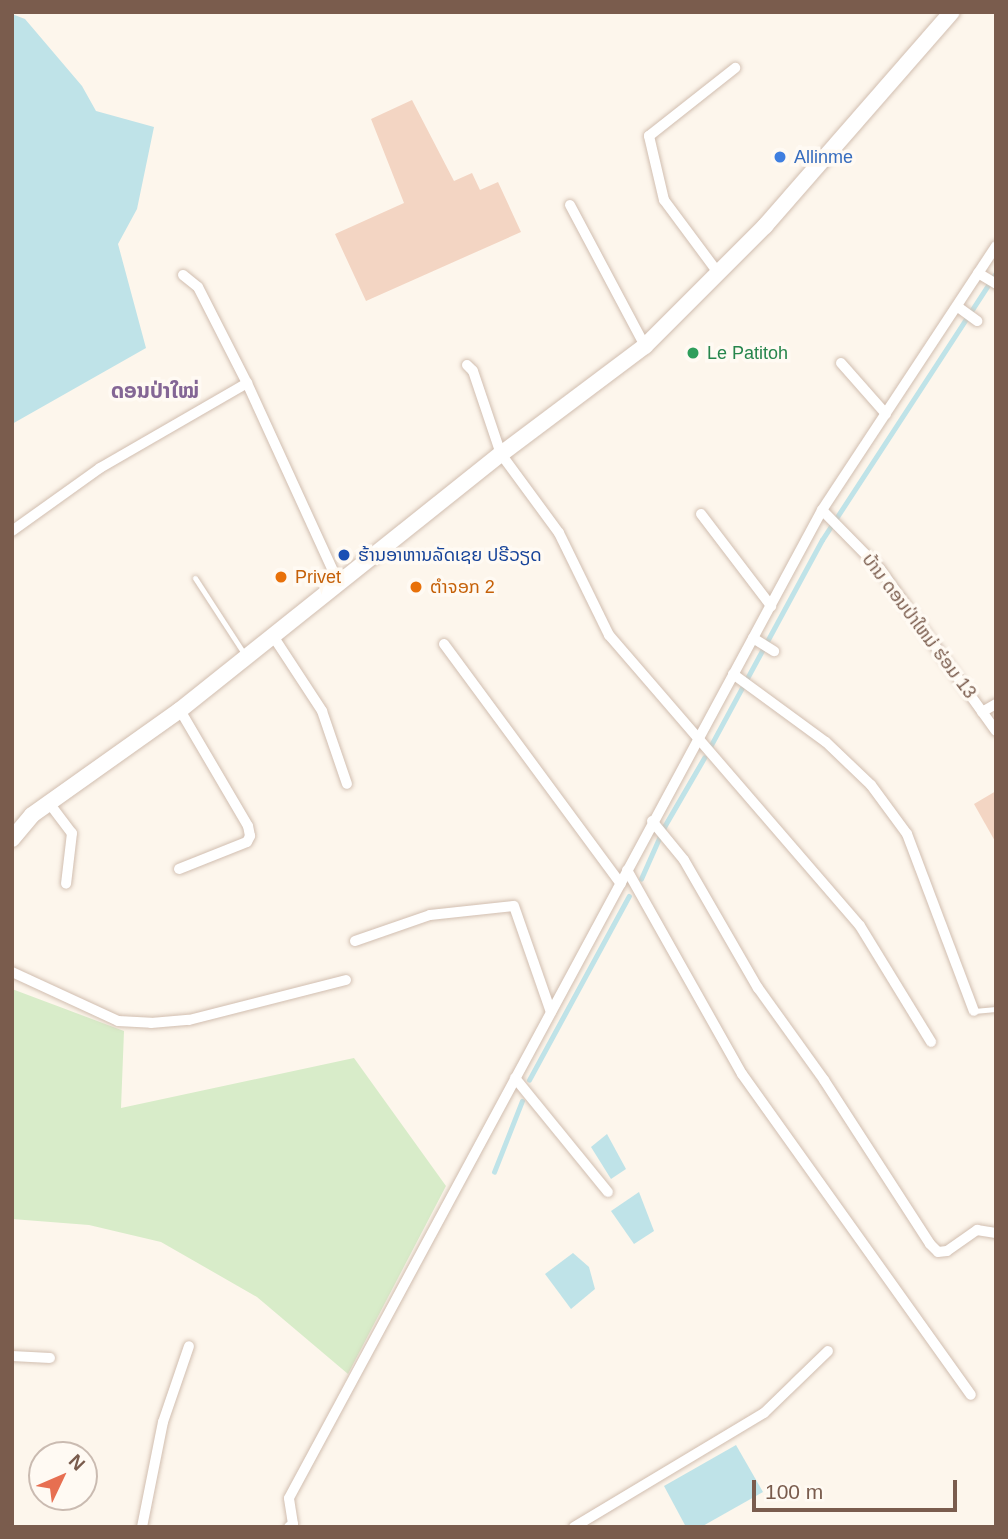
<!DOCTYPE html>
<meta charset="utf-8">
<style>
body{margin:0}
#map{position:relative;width:1008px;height:1539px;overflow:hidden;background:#fdf6ec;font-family:Arial,"Noto Sans Lao",sans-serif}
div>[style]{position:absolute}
.green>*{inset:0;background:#d8ecc9}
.water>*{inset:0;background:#bfe3e8}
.stream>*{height:4.5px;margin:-2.25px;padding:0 2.25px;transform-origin:2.25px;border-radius:2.25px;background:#bfe3e8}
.building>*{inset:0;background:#f3d5c3}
.roads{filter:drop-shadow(0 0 2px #d1beb0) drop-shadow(0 0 2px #d1beb0)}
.lane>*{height:5px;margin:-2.5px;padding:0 2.5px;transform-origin:2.5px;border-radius:2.5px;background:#fff}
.street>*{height:10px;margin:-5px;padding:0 5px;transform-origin:5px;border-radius:5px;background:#fff}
.secondary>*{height:16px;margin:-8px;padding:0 8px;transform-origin:8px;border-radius:8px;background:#fff}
.dots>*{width:19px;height:19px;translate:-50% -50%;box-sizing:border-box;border:4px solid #fffaf3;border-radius:50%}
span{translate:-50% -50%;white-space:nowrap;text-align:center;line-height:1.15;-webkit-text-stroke:7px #fffaf3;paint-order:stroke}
.shop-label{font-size:18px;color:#366cbe}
.left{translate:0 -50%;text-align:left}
.leisure-label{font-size:18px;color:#27864d}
.transit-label{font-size:18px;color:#164399}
.food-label{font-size:18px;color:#c56008}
.street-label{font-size:18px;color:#7a5c4d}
.quarter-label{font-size:21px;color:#846695;font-weight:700}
.frame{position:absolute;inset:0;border:14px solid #7a5c4d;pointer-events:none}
.north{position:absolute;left:28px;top:1441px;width:70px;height:70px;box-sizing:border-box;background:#fffaf3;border:2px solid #cabbb1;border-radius:50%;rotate:46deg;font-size:19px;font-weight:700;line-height:28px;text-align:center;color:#7a5c4d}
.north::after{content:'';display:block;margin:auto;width:24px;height:32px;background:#e76f51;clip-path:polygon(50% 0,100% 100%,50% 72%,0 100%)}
.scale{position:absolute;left:752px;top:1480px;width:205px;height:32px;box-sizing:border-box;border:4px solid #7a5c4d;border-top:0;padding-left:9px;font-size:21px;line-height:24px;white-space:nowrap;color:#7a5c4d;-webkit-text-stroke:5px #fffaf3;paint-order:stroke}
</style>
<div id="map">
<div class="green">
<i style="clip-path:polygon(12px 989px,124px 1031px,121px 1108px,354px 1058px,446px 1186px,348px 1374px,257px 1297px,161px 1242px,89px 1225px,12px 1219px)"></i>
</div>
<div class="water">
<i style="clip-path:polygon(12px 14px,25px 19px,82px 86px,96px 111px,154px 127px,137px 209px,118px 244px,146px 348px,12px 424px)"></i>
<i style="clip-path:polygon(607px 1134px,626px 1169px,611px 1179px,591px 1147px)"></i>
<i style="clip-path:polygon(639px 1192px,654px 1231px,634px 1244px,611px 1211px)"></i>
<i style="clip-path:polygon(573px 1253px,589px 1267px,595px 1289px,571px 1309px,545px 1274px)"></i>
<i style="clip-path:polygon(736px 1445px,763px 1492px,701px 1527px,686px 1527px,664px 1486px)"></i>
</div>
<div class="stream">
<i style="left:710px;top:747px;width:235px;rotate:-61.6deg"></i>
<i style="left:822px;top:540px;width:319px;rotate:-56.9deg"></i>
<i style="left:641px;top:879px;width:57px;rotate:-66.1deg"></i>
<i style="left:664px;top:827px;width:80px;rotate:-59.9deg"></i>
<i style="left:529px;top:1080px;width:209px;rotate:-61.5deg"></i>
<i style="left:494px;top:1172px;width:76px;rotate:-68.5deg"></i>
</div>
<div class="building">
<i style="clip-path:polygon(412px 100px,454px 181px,472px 173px,480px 190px,498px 182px,521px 232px,366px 301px,335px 234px,404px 203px,371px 119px)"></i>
<i style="clip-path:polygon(996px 791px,996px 843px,974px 804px)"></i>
</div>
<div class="roads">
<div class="lane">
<i style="left:195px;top:578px;width:92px;rotate:57deg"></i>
<i style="left:974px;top:1011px;width:22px;rotate:-5deg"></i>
</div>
<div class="street">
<i style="left:570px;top:205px;width:160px;rotate:62deg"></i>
<i style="left:978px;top:273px;width:21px;rotate:31deg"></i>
<i style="left:719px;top:274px;width:92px;rotate:-126.6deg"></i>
<i style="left:664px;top:200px;width:66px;rotate:-103.2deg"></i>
<i style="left:649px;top:136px;width:110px;rotate:-38.3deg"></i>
<i style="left:183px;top:275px;width:19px;rotate:39deg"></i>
<i style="left:198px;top:287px;width:108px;rotate:63deg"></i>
<i style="left:247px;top:383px;width:221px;rotate:65.4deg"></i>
<i style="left:958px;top:307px;width:24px;rotate:36deg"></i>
<i style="left:841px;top:363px;width:68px;rotate:48.6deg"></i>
<i style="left:467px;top:365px;width:8px;rotate:45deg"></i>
<i style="left:473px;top:371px;width:88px;rotate:71.4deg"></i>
<i style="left:501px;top:454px;width:98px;rotate:53.7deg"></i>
<i style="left:559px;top:533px;width:114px;rotate:63.9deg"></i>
<i style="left:609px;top:635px;width:384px;rotate:49.2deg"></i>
<i style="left:860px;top:926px;width:136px;rotate:58.5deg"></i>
<i style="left:822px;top:510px;width:83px;rotate:45.5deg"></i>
<i style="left:880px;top:569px;width:199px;rotate:54.4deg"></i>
<i style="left:701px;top:514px;width:116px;rotate:52.7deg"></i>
<i style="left:12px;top:531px;width:108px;rotate:-35.6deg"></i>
<i style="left:100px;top:468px;width:170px;rotate:-30deg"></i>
<i style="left:273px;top:636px;width:90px;rotate:56.8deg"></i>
<i style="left:322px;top:711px;width:77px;rotate:71.1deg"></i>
<i style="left:753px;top:638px;width:25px;rotate:32deg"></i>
<i style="left:444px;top:644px;width:298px;rotate:53.6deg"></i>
<i style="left:733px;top:674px;width:115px;rotate:36.2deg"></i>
<i style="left:826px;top:742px;width:62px;rotate:43.7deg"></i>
<i style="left:871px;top:785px;width:61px;rotate:53.7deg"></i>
<i style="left:907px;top:834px;width:189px;rotate:69.3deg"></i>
<i style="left:982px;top:712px;width:16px;rotate:-30deg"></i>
<i style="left:49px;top:803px;width:38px;rotate:53deg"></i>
<i style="left:72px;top:833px;width:51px;rotate:96.7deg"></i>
<i style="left:652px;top:821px;width:50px;rotate:50.6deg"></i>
<i style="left:684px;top:860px;width:148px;rotate:60deg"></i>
<i style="left:758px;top:988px;width:113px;rotate:54.3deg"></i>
<i style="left:824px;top:1080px;width:195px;rotate:57.1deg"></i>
<i style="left:930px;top:1244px;width:11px;rotate:45deg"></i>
<i style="left:938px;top:1252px;width:9px;rotate:-6deg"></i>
<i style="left:947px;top:1251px;width:37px;rotate:-35deg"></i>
<i style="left:977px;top:1230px;width:19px;rotate:9deg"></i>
<i style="left:179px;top:869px;width:73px;rotate:-21.7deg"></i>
<i style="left:247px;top:842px;width:7px;rotate:-63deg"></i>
<i style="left:250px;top:836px;width:10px;rotate:-101deg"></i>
<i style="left:248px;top:826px;width:134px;rotate:-120.4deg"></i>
<i style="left:627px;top:870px;width:234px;rotate:60.6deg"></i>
<i style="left:742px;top:1074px;width:394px;rotate:54.5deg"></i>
<i style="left:355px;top:941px;width:79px;rotate:-19.1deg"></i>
<i style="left:430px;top:915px;width:84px;rotate:-6.1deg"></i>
<i style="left:514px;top:906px;width:112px;rotate:70.8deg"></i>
<i style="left:12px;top:972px;width:117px;rotate:24.8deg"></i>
<i style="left:118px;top:1021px;width:33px;rotate:3deg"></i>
<i style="left:151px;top:1023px;width:38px;rotate:-5deg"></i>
<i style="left:189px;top:1020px;width:162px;rotate:-14.3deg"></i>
<i style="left:515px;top:1078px;width:147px;rotate:50.8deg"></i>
<i style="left:12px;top:1356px;width:38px;rotate:3deg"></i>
<i style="left:142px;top:1527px;width:107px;rotate:-78.7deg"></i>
<i style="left:163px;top:1422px;width:80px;rotate:-71.1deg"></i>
<i style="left:289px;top:1527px;width:5px;rotate:-37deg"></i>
<i style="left:293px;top:1524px;width:26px;rotate:-99deg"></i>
<i style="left:289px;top:1498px;width:1123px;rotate:-61.65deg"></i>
<i style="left:822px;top:510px;width:316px;rotate:-56.6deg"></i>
<i style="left:574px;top:1527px;width:222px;rotate:-31deg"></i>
<i style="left:764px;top:1413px;width:89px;rotate:-44.1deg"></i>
</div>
<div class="secondary">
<i style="left:12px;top:839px;width:31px;rotate:-50deg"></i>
<i style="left:32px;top:815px;width:181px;rotate:-35.4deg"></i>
<i style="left:180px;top:710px;width:411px;rotate:-38.6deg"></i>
<i style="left:501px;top:454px;width:180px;rotate:-36.9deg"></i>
<i style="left:645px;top:346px;width:170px;rotate:-45deg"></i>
<i style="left:765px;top:226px;width:284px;rotate:-48.9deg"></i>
</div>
</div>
<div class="dots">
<i style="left:780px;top:157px;background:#3f7fe0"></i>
<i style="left:693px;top:353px;background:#2e9e5b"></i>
<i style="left:344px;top:555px;background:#1a4fb4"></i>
<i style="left:281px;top:577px;background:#e8710a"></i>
<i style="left:416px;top:587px;background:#e8710a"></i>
</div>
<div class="shop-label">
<span class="left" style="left:794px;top:157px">Allinme</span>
</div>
<div class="leisure-label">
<span class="left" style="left:707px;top:353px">Le Patitoh</span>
</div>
<div class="transit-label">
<span class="left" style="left:358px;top:555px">ຮ້ານອາຫານລັດເຊຍ ປຣີວຽດ</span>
</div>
<div class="food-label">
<span class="left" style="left:295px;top:577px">Privet</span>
<span class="left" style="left:430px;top:587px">ຕຳຈອກ 2</span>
</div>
<div class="street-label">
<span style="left:919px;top:626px;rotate:53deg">ບ້ານ ດອນປ່າໃຫມ່ ຮ່ອມ 13</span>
</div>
<div class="quarter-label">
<span style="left:155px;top:391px">ດອນປ່າໃໝ່</span>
</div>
<div class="frame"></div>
<div class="north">N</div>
<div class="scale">100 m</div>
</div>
